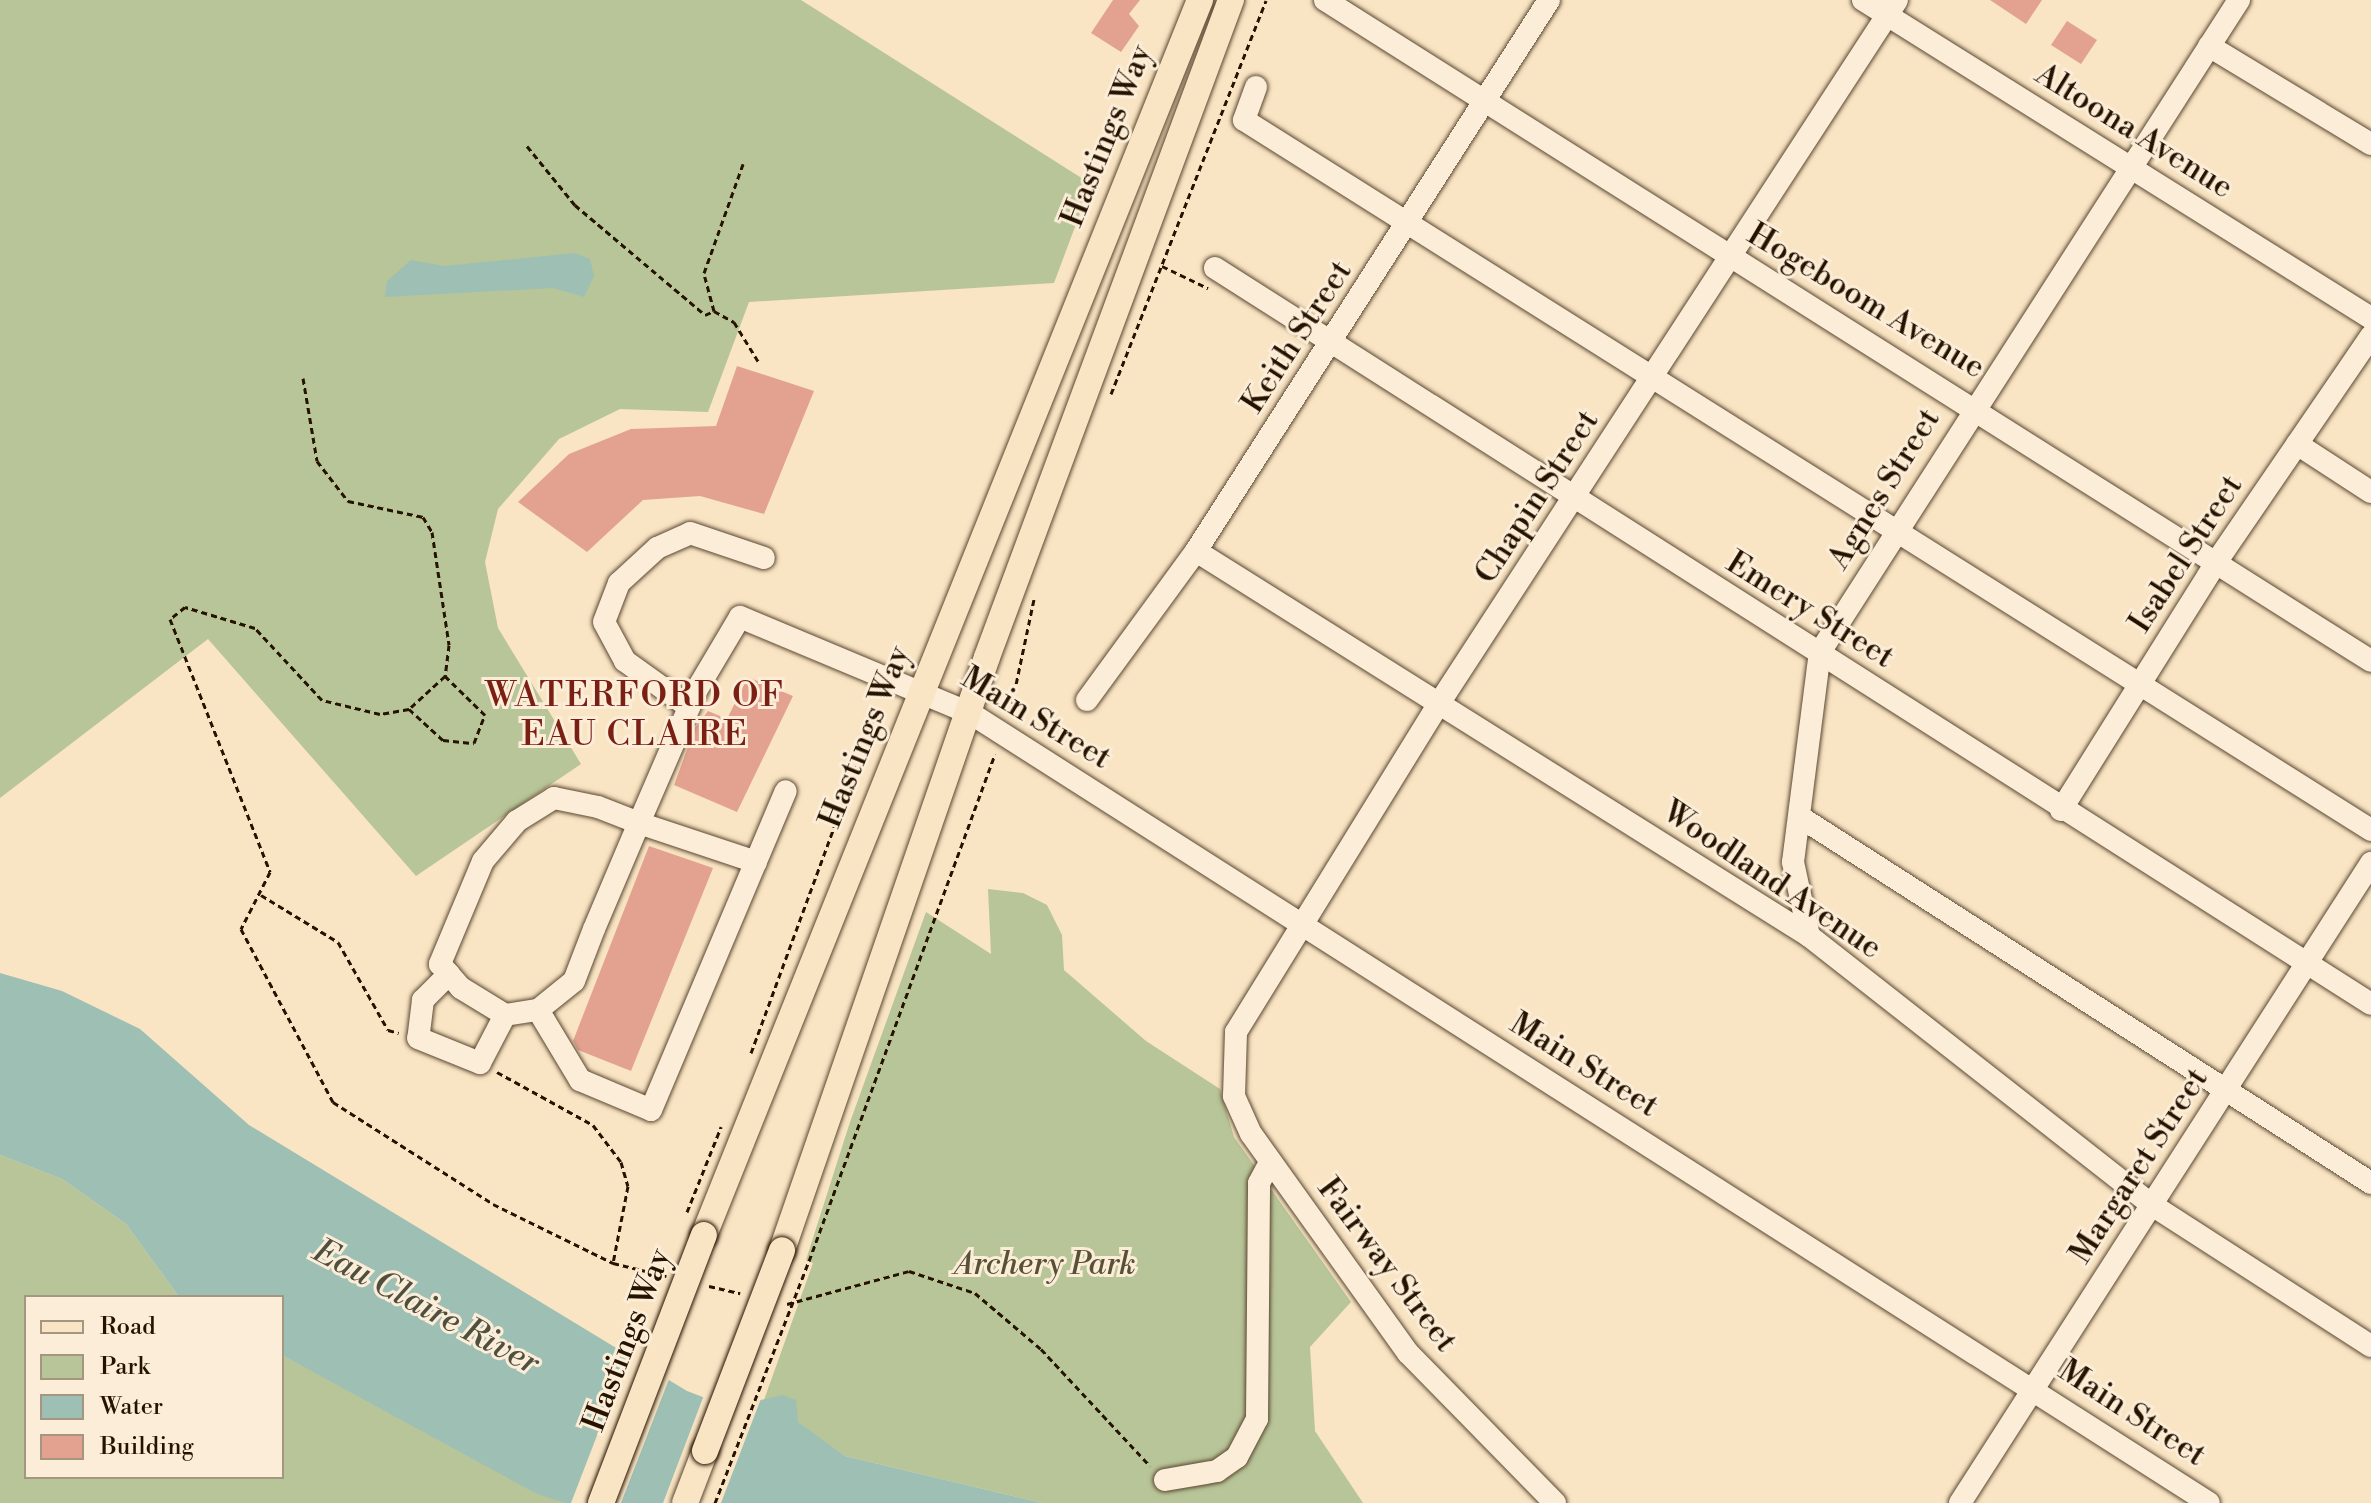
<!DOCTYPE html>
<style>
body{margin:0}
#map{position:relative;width:2371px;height:1503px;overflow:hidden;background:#f9e4c3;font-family:"Libre Bodoni",serif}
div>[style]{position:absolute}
.green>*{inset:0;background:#b8c598}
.water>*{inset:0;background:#9ebfb3}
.pier>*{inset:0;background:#f9e4c3}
.building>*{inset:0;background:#e3a290}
.path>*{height:3px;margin-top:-1.5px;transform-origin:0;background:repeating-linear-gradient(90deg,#251300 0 6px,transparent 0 10px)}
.roads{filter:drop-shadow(0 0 2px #5a4731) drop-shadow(0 0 2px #5a4731)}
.minor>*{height:22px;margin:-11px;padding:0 11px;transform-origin:11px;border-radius:11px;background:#fbedd8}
.major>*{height:26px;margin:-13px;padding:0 13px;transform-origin:13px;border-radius:13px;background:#f9e4c3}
.path-bridge>*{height:3px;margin-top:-1.5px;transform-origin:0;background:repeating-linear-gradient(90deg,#251300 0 6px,transparent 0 10px)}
.bridges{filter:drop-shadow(0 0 2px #251300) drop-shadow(0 0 2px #251300)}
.major-bridge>*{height:26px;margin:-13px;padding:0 13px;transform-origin:13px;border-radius:13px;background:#f9e4c3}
span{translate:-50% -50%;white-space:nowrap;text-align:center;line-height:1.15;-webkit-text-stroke:6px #fbedd8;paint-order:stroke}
.street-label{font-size:32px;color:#251300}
.park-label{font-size:32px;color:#585135;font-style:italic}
.neighbourhood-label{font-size:34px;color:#7a1f14;letter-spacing:2px}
.water-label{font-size:34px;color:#4f4f3f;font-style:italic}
.legend{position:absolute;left:24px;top:1295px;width:260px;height:184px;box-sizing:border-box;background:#fbedd8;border:2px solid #a59682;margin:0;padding:10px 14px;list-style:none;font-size:24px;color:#251300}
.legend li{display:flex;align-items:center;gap:16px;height:40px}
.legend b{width:40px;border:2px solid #a59682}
</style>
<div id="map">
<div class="green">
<i style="clip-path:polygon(0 0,801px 0,1091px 184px,1054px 283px,749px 302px,708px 412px,620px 409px,559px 439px,498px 509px,485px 562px,498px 628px,581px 764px,416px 876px,208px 639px,0 798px)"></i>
<i style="clip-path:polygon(988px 889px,1023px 893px,1047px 905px,1062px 935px,1064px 970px,1146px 1041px,1220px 1089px,1234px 1137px,1351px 1302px,1310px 1347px,1315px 1431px,1363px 1503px,1042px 1503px,845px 1456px,764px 1400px,813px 1263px,806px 1260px,850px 1122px,926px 912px,991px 954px)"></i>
<i style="clip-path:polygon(0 1155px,62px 1179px,126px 1224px,179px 1297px,26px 1297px,26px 1477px,282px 1477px,282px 1355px,565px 1503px,0 1503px)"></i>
</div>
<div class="water">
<i style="clip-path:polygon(575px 253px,590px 259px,594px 276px,584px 297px,553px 288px,385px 297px,387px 281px,411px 260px,444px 266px)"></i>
<i style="clip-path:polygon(0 973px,62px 991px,140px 1029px,249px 1125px,687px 1391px,729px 1407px,783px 1395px,796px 1400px,798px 1422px,845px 1456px,1042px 1503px,565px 1503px,537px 1494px,282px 1355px,282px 1297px,179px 1297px,126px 1224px,62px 1179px,0 1155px)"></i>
</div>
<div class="pier">
<i style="clip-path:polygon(631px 1347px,671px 1374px,621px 1503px,571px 1503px)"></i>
<i style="clip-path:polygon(704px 1395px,729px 1403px,762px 1396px,721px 1503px,663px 1503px)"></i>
</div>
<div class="building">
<i style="clip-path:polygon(1113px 0,1140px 0,1129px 14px,1139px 26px,1121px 52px,1091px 33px)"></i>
<i style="clip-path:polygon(1990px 0,2042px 0,2026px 24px)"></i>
<i style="clip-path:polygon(2067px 21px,2097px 40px,2081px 64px,2051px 45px)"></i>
<i style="clip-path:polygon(737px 366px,814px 391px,764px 514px,700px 496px,643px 500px,587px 552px,518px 502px,569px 454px,631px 429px,716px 426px)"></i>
<i style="clip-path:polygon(748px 677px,793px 696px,737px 812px,674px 785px,695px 728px,708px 711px,727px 719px)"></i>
<i style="clip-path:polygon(649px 846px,713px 868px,631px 1071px,578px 1050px,573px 1041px)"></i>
</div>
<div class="path">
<i style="left:527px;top:146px;width:76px;rotate:50.9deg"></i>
<i style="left:575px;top:205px;width:170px;rotate:40.2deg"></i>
<i style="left:705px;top:315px;width:10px;rotate:-24deg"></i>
<i style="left:714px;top:311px;width:39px;rotate:-105deg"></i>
<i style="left:704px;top:273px;width:116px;rotate:-70.3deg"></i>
<i style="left:1162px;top:266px;width:51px;rotate:25.6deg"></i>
<i style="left:714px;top:311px;width:23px;rotate:29deg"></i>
<i style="left:734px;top:322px;width:46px;rotate:58.4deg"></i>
<i style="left:303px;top:378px;width:84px;rotate:80.4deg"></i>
<i style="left:317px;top:461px;width:51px;rotate:52.2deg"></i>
<i style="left:348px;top:501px;width:77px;rotate:12deg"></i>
<i style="left:423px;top:517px;width:17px;rotate:59deg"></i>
<i style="left:432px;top:532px;width:114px;rotate:81.4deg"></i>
<i style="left:449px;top:645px;width:31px;rotate:97deg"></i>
<i style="left:445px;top:676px;width:49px;rotate:137.5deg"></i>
<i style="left:409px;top:709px;width:29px;rotate:170deg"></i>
<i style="left:380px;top:714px;width:60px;rotate:-166.4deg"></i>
<i style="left:322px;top:700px;width:98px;rotate:-132.9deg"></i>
<i style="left:255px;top:628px;width:73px;rotate:-163.3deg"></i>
<i style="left:185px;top:607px;width:19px;rotate:141deg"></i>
<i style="left:170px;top:619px;width:272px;rotate:68.4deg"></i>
<i style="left:270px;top:872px;width:64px;rotate:117deg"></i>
<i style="left:241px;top:929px;width:196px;rotate:62deg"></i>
<i style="left:333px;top:1102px;width:190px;rotate:32.5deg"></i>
<i style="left:493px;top:1204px;width:134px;rotate:26.2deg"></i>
<i style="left:613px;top:1263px;width:55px;rotate:13.8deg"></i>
<i style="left:1111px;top:394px;width:423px;rotate:-68.5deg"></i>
<i style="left:409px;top:709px;width:46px;rotate:42.4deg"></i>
<i style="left:443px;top:740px;width:31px;rotate:6deg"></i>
<i style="left:474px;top:743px;width:30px;rotate:-69deg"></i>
<i style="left:485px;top:715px;width:56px;rotate:-135.7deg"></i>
<i style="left:1010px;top:713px;width:116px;rotate:-78.1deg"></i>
<i style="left:261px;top:895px;width:90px;rotate:31.4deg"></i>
<i style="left:338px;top:942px;width:101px;rotate:60.4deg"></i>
<i style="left:388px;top:1030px;width:11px;rotate:15deg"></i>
<i style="left:751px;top:1053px;width:354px;rotate:-69.8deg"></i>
<i style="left:497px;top:1072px;width:110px;rotate:28.9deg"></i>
<i style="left:593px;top:1125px;width:46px;rotate:52.9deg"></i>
<i style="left:621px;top:1162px;width:25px;rotate:74deg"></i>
<i style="left:628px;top:1186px;width:78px;rotate:101deg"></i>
<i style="left:687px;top:1212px;width:92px;rotate:-68.2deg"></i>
<i style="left:809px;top:1261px;width:540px;rotate:-69.85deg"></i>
<i style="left:709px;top:1286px;width:32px;rotate:13deg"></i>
<i style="left:787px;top:1304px;width:126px;rotate:-15.1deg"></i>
<i style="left:909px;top:1271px;width:70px;rotate:18.4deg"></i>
<i style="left:975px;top:1293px;width:87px;rotate:40.3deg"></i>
<i style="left:1041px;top:1349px;width:160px;rotate:47deg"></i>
</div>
<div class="roads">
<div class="minor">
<i style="left:1325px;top:0;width:1237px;rotate:32.29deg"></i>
<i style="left:1863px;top:0;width:599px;rotate:32.05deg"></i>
<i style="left:2209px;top:46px;width:189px;rotate:31.2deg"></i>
<i style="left:1256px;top:87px;width:35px;rotate:110deg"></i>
<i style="left:1244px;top:120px;width:1332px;rotate:32.21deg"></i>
<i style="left:1215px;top:268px;width:1370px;rotate:32.48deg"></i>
<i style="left:2297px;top:444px;width:88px;rotate:33deg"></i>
<i style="left:1196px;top:551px;width:724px;rotate:32.13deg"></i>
<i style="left:1809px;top:936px;width:436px;rotate:38.1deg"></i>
<i style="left:2152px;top:1205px;width:260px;rotate:32.8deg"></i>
<i style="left:1087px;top:700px;width:185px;rotate:-53.8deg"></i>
<i style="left:1196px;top:551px;width:654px;rotate:-57.35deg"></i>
<i style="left:689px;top:707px;width:79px;rotate:-144.3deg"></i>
<i style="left:625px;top:661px;width:44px;rotate:-118.3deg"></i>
<i style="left:604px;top:622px;width:42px;rotate:-69deg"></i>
<i style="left:619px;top:583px;width:52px;rotate:-42.6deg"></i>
<i style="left:657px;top:548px;width:36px;rotate:-24deg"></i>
<i style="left:690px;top:533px;width:78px;rotate:18.7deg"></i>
<i style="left:2061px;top:810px;width:294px;rotate:-57.9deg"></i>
<i style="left:2217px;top:561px;width:273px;rotate:-55.6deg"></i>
<i style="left:1800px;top:817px;width:678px;rotate:32.66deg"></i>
<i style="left:756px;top:862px;width:123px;rotate:-161.6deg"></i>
<i style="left:639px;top:823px;width:44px;rotate:-158.7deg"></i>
<i style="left:598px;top:807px;width:45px;rotate:-168.4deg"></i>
<i style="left:554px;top:798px;width:44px;rotate:148.1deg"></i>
<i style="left:517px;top:821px;width:52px;rotate:130.4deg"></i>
<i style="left:483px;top:861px;width:112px;rotate:112.7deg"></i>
<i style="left:440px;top:964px;width:32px;rotate:49deg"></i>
<i style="left:461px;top:988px;width:52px;rotate:31.5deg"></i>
<i style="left:505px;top:1015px;width:33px;rotate:-9deg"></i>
<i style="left:538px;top:1010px;width:46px;rotate:-38.9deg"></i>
<i style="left:574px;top:981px;width:56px;rotate:-69deg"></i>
<i style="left:594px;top:929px;width:115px;rotate:-67deg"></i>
<i style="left:639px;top:823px;width:144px;rotate:-66.6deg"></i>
<i style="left:696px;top:691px;width:86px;rotate:-59.3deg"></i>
<i style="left:740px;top:617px;width:249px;rotate:22.7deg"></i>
<i style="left:970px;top:713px;width:1469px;rotate:32.52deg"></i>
<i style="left:1809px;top:936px;width:76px;rotate:-102.2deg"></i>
<i style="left:1793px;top:862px;width:212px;rotate:-82.7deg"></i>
<i style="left:1820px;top:652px;width:775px;rotate:-57.27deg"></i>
<i style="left:449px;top:974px;width:37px;rotate:135deg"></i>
<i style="left:423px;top:1000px;width:38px;rotate:97deg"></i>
<i style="left:418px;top:1038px;width:67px;rotate:22deg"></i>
<i style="left:480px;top:1063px;width:54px;rotate:-62.5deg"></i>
<i style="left:538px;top:1010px;width:82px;rotate:59deg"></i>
<i style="left:580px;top:1080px;width:77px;rotate:22.9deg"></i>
<i style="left:651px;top:1110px;width:346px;rotate:-67.1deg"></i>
<i style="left:1165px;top:1480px;width:53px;rotate:-9.8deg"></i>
<i style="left:1217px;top:1471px;width:24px;rotate:-35deg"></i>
<i style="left:1237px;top:1457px;width:43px;rotate:-62.2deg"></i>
<i style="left:1257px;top:1419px;width:236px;rotate:-89.5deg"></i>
<i style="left:1259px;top:1183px;width:24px;rotate:-62deg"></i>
<i style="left:1555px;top:1503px;width:210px;rotate:-134.4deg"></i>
<i style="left:1408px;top:1353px;width:269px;rotate:-125.6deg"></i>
<i style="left:1251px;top:1134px;width:42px;rotate:-114.1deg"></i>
<i style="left:1234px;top:1096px;width:64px;rotate:-88.2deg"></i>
<i style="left:1236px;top:1032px;width:384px;rotate:-58.3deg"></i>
<i style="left:1438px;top:705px;width:841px;rotate:-56.93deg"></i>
<i style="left:1960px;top:1503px;width:761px;rotate:-57.29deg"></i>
</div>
<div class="major">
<i style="left:704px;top:1235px;width:1331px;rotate:-68.12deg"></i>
<i style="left:782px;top:1250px;width:627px;rotate:-70.93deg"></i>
<i style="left:987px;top:657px;width:701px;rotate:-69.63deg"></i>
<i style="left:685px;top:1503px;width:56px;rotate:-69deg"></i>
</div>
</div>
<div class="path-bridge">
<i style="left:715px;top:1503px;width:260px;rotate:-68.8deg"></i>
</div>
<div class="bridges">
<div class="major-bridge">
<i style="left:705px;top:1451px;width:215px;rotate:-69deg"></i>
<i style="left:601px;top:1503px;width:287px;rotate:-69deg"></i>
</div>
</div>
<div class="street-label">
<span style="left:2134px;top:131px;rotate:32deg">Altoona Avenue</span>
<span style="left:1107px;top:136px;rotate:-68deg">Hastings Way</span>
<span style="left:1866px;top:301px;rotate:31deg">Hogeboom Avenue</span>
<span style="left:1297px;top:337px;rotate:-57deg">Keith Street</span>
<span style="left:1884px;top:489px;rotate:-58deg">Agnes Street</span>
<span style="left:1537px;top:497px;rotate:-57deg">Chapin Street</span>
<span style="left:2186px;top:554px;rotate:-57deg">Isabel Street</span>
<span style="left:1810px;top:610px;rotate:32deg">Emery Street</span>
<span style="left:1036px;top:718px;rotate:31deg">Main Street</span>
<span style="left:865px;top:737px;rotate:-68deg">Hastings Way</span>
<span style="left:1772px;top:880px;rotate:34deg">Woodland Avenue</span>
<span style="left:1584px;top:1065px;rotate:32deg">Main Street</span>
<span style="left:2139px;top:1166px;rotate:-57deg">Margaret Street</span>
<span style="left:1387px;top:1265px;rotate:53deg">Fairway Street</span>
<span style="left:627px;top:1340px;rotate:-69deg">Hastings Way</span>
<span style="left:2132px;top:1413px;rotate:33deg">Main Street</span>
</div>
<div class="park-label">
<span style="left:1045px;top:1264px">Archery Park</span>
</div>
<div class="neighbourhood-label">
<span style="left:635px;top:716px">WATERFORD OF<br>EAU CLAIRE</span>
</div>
<div class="water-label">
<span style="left:426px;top:1308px;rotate:28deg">Eau Claire River</span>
</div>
<ul class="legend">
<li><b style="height:10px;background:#f9e4c3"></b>Road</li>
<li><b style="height:22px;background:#b8c598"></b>Park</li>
<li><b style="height:22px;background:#9ebfb3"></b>Water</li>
<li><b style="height:22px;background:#e3a290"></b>Building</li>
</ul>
</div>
